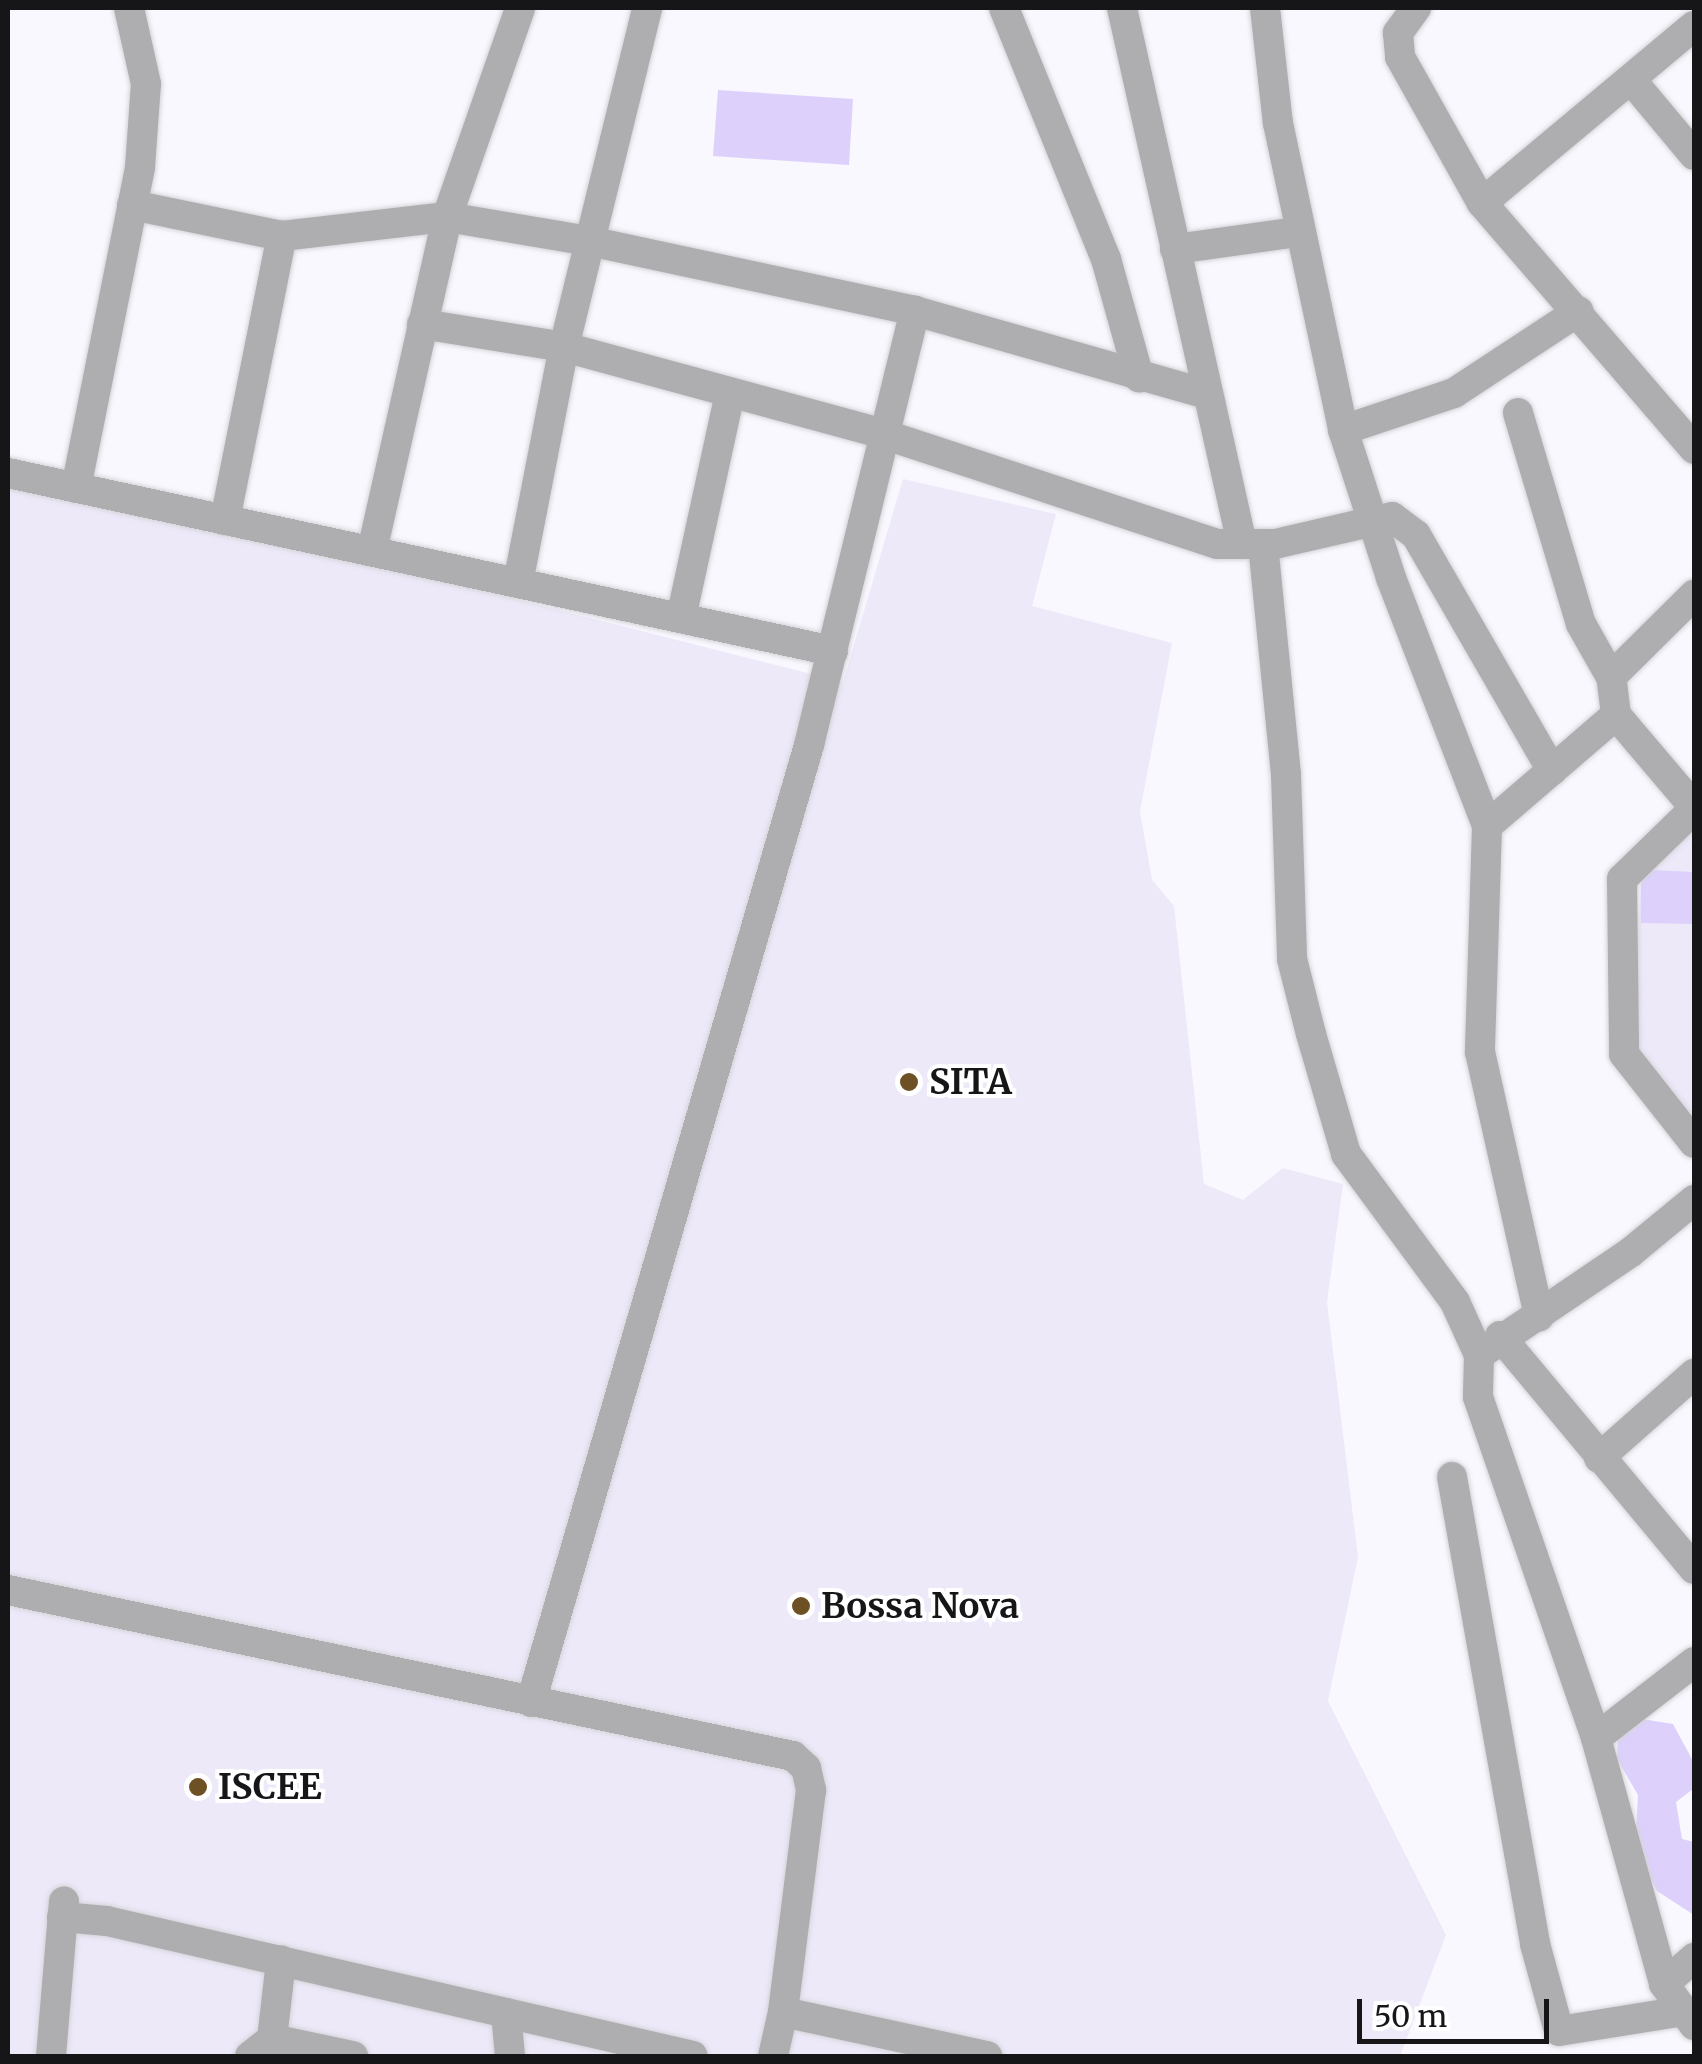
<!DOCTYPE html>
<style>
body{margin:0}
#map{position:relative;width:1702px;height:2064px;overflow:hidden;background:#f9f8fe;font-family:Merriweather,serif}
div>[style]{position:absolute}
.built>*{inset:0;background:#ede9f9}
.green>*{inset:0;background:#ddd1fc}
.roads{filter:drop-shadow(0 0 2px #d5d4d9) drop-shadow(0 0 2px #d5d4d9)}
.street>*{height:30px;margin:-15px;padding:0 15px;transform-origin:15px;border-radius:15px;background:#aeaeb1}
.dots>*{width:28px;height:28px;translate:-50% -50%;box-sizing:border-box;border:5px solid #fff;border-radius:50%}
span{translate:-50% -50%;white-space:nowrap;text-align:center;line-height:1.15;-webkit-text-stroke:8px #fff;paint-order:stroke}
.poi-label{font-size:35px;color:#161518;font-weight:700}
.left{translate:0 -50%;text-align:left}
.frame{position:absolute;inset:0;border:10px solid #161518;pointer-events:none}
.scale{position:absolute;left:1357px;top:1999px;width:192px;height:45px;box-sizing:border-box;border:5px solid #161518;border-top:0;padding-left:12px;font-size:30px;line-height:35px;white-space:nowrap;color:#161518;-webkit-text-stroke:8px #fff;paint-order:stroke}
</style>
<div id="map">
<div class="built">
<i style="clip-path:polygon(8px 471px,843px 682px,903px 479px,1056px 514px,1032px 606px,1172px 643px,1140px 811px,1152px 880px,1174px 906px,1204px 1184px,1243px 1200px,1283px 1168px,1343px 1184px,1327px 1302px,1358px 1557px,1328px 1701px,1446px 1935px,1400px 2056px,8px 2056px)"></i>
<i style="clip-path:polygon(1694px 827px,1694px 1119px,1633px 1050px,1641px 878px)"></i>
</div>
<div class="green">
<i style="clip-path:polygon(718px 90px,853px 99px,849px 165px,713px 156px)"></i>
<i style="clip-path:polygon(1652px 870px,1694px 872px,1694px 924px,1641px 923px,1641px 878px)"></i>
<i style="clip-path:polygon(1642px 1719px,1673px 1724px,1693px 1761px,1693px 1789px,1676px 1802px,1682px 1839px,1694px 1842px,1694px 1915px,1657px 1891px,1635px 1850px,1638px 1795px,1617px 1759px,1618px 1737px)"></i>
</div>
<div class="roads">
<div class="street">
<i style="left:1004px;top:8px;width:271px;rotate:67.9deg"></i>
<i style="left:1106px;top:259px;width:123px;rotate:74.4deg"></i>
<i style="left:1122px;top:8px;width:549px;rotate:77.38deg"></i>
<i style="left:1265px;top:8px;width:116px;rotate:83.6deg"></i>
<i style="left:1278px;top:123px;width:314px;rotate:78deg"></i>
<i style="left:1343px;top:430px;width:156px;rotate:72deg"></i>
<i style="left:1391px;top:578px;width:266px;rotate:68.8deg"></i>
<i style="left:1487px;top:826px;width:226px;rotate:91.8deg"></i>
<i style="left:1480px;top:1052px;width:271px;rotate:77.4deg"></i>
<i style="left:1416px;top:8px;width:31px;rotate:126deg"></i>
<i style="left:1398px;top:33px;width:24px;rotate:85deg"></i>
<i style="left:1400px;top:57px;width:167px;rotate:60.7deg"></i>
<i style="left:1482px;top:203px;width:325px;rotate:49.2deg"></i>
<i style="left:1633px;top:82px;width:95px;rotate:50.1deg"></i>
<i style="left:1482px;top:203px;width:276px;rotate:-39.9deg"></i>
<i style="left:132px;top:205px;width:153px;rotate:11.7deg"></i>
<i style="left:282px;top:236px;width:166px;rotate:-6.6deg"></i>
<i style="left:447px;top:217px;width:144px;rotate:9.6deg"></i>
<i style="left:589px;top:241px;width:333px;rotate:12.1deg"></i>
<i style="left:915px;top:311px;width:304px;rotate:15.9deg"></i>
<i style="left:1175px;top:249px;width:124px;rotate:-7.9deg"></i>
<i style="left:422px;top:324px;width:144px;rotate:9.2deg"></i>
<i style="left:564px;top:347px;width:327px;rotate:15.2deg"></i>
<i style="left:880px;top:433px;width:355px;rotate:18.2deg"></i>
<i style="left:1217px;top:544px;width:58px"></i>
<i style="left:1275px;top:544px;width:120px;rotate:-13deg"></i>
<i style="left:1392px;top:517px;width:30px;rotate:37deg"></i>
<i style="left:1416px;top:535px;width:272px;rotate:60deg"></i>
<i style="left:1518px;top:413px;width:220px;rotate:73.4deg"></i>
<i style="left:1581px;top:624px;width:61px;rotate:60.5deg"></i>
<i style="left:1343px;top:430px;width:117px;rotate:-18.4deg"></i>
<i style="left:1454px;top:393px;width:149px;rotate:-33.3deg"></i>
<i style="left:8px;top:473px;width:844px;rotate:12.18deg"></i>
<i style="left:76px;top:488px;width:327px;rotate:-78.7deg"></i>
<i style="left:140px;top:167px;width:83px;rotate:-85.9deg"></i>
<i style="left:146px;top:84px;width:78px;rotate:-102.6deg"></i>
<i style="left:225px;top:520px;width:290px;rotate:-78.7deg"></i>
<i style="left:1263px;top:544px;width:232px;rotate:84.3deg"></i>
<i style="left:1286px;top:775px;width:184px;rotate:88.1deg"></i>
<i style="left:1292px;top:959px;width:77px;rotate:75.8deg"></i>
<i style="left:1311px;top:1034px;width:125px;rotate:73.7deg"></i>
<i style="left:1346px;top:1154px;width:184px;rotate:53.6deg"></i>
<i style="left:1455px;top:1302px;width:58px;rotate:65.6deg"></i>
<i style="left:372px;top:551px;width:342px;rotate:-77.3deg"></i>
<i style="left:447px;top:217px;width:221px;rotate:-70.7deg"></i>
<i style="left:518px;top:583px;width:240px;rotate:-79deg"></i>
<i style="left:564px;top:347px;width:349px;rotate:-76.2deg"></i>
<i style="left:681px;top:618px;width:230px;rotate:-77.7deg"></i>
<i style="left:1616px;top:715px;width:121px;rotate:49.7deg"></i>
<i style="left:1694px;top:809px;width:100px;rotate:135.8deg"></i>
<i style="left:1622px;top:879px;width:175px;rotate:89.3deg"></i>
<i style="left:1624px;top:1054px;width:113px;rotate:51.8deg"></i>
<i style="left:1487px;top:826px;width:170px;rotate:-40.7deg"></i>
<i style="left:1616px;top:715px;width:38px;rotate:-97deg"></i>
<i style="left:1611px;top:677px;width:117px;rotate:-44.7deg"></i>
<i style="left:1694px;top:1200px;width:82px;rotate:140.5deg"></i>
<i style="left:1631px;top:1252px;width:184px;rotate:145.9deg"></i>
<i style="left:1479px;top:1355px;width:42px;rotate:91.4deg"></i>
<i style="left:1478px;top:1397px;width:361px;rotate:70.9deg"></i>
<i style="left:1596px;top:1738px;width:255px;rotate:74.5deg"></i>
<i style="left:1664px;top:1984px;width:51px;rotate:53.8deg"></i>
<i style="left:1500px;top:1336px;width:303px;rotate:50.2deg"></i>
<i style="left:1599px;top:1458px;width:127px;rotate:-41.5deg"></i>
<i style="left:1452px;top:1477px;width:474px;rotate:79.9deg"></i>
<i style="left:1535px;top:1944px;width:90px;rotate:74.6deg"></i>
<i style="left:1559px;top:2031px;width:127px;rotate:-9.1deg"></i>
<i style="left:8px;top:1590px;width:802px;rotate:11.94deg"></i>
<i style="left:793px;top:1756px;width:18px;rotate:43deg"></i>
<i style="left:806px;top:1768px;width:23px;rotate:77deg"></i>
<i style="left:811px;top:1790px;width:224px;rotate:97.2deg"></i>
<i style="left:783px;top:2012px;width:209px;rotate:12.2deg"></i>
<i style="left:531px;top:1702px;width:997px;rotate:-73.8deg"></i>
<i style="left:809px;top:745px;width:447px;rotate:-76.3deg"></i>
<i style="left:1596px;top:1738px;width:124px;rotate:-37.8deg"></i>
<i style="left:62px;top:1917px;width:45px;rotate:5.1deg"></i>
<i style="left:107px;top:1921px;width:601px;rotate:12.97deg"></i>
<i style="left:1664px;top:1984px;width:40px;rotate:-41deg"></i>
<i style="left:506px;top:2013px;width:43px;rotate:84.7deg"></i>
<i style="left:272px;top:2039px;width:83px;rotate:11.9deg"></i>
<i style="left:51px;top:2056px;width:155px;rotate:-85.2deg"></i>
<i style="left:250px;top:2056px;width:28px;rotate:-38deg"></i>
<i style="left:272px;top:2039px;width:79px;rotate:-83.4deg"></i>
<i style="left:773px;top:2056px;width:45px;rotate:-77.2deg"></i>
</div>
</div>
<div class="dots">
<i style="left:909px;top:1082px;background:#6d5023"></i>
<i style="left:801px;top:1606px;background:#6d5023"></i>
<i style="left:198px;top:1787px;background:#6d5023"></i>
</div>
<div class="poi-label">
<span class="left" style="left:929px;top:1082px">SITA</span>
<span class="left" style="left:821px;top:1606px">Bossa Nova</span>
<span class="left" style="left:218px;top:1787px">ISCEE</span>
</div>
<div class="frame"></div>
<div class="scale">50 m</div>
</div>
